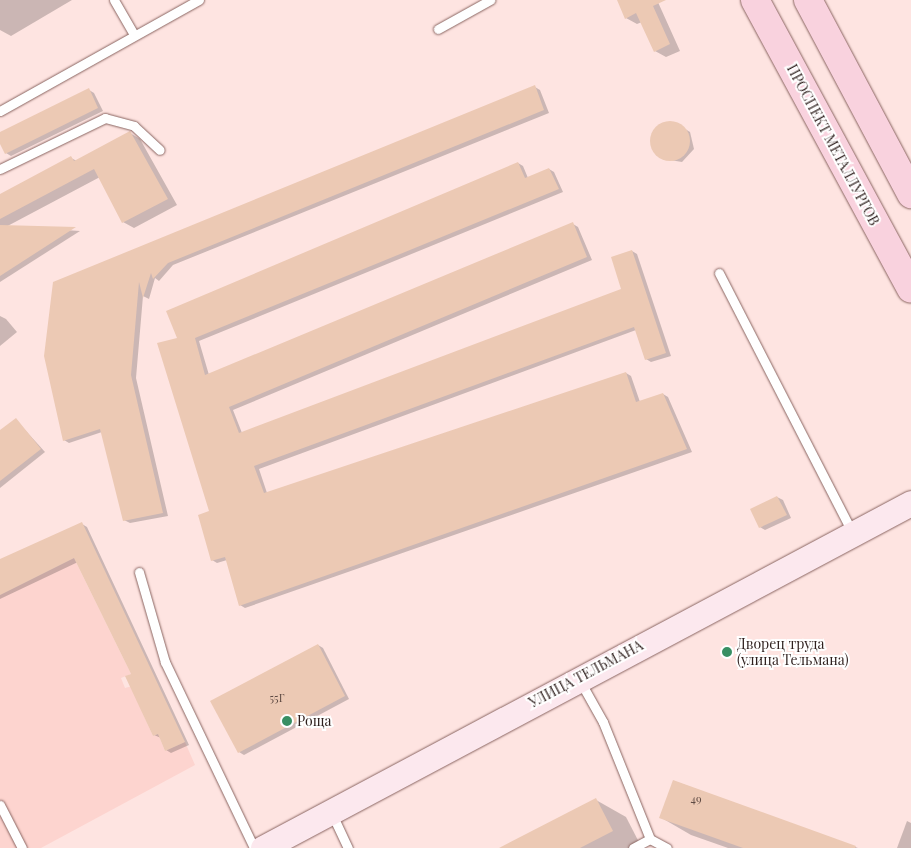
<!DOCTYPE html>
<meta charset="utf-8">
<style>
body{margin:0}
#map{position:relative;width:911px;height:848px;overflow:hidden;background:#fee4e1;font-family:"Playfair Display",serif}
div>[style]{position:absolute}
.built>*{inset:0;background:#fdd4cf}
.shadow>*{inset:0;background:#0003}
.building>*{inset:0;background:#ecc9b4}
.round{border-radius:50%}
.roads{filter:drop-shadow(0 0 1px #8a6561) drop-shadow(0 0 1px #8a6561)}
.lane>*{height:9px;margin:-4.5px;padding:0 4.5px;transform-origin:4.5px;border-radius:4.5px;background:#fff}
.secondary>*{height:25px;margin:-12.5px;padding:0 12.5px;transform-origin:12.5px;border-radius:12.5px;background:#fce8ee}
.primary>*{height:28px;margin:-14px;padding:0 14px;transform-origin:14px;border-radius:14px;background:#f9d2de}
.dots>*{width:14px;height:14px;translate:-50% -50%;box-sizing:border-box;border:2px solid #fff;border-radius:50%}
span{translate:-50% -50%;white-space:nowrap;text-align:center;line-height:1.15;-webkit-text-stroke:4px #fff;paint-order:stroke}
.number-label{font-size:11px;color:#5e4a43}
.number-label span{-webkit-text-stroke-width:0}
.street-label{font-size:14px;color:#2e1f1d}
.poi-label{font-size:14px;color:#2e1f1d}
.left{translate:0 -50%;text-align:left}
</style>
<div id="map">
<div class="built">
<i style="clip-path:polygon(74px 558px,131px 674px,121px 678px,125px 688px,136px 685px,143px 714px,153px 736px,158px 734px,165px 751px,185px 742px,195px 765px,41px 848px,0 848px,0 595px)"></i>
</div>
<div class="shadow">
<i style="clip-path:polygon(0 0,72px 0,11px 36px,0 30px)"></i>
<i style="clip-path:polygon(618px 0,657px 0,680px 51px,666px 57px,655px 51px,642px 22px,637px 24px,626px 18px)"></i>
<i style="clip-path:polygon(535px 87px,540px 90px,549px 113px,173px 265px,159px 281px,155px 278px,149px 299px,143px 296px,136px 378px,168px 516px,130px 523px,124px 520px,102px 432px,69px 443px,64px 440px,54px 283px)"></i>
<i style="clip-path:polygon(89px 90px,94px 93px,103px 111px,11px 156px,6px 153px,0 133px)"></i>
<i style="clip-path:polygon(675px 123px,690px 132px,694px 149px,682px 162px,664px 159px,654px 150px,652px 138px,658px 127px)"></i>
<i style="clip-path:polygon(130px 133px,140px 139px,177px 205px,134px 228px,123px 222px,100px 177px,0 230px,0 196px,71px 158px,77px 161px)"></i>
<i style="clip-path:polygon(518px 163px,523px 166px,528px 178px,549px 169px,554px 172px,563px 192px,199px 341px,209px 375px,573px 224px,578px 227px,592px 260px,233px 410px,242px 433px,623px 290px,632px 251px,637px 254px,671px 356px,651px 362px,646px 359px,636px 330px,259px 469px,267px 493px,626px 373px,631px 376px,640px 402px,663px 394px,668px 397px,692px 452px,245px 608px,240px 605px,227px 560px,217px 563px,212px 560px,211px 512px,179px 339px)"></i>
<i style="clip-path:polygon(34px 228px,80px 231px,0 282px,0 250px)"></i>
<i style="clip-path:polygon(0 316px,6px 319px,17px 332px,0 346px)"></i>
<i style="clip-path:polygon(16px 420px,45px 452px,0 488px,0 432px)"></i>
<i style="clip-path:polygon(777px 497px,783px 500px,791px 518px,765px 530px,760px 527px)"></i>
<i style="clip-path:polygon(82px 524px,87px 527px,189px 745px,171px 753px,166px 750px,161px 738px,154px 735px,133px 675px,78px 562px,0 599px,0 561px)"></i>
<i style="clip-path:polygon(318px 645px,323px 648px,349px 699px,244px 755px,239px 752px)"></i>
<i style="clip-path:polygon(674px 781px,858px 848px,728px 848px,691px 835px,660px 817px)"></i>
<i style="clip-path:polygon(596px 800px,626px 817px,642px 848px,502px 848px)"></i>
<i style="clip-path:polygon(907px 821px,911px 823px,911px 848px,897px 848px)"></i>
</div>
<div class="building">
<i style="clip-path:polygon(617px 0,666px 0,653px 6px,670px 44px,654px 52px,636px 13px,625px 19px)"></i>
<i style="clip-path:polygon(535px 85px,544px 110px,168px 263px,153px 279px,151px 273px,143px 298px,139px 282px,131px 375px,163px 513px,123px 521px,100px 429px,63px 441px,44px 356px,53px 282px)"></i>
<i style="clip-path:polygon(89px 88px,98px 108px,5px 154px,0 144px,0 132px)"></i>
<i class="round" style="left:650px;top:121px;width:40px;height:40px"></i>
<i style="clip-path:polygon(130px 131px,168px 199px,122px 223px,94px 169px,0 219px,0 194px,71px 156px,74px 161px)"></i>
<i style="clip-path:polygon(518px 162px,525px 178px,549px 168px,559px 189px,195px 338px,205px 375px,573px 222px,587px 257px,229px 407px,239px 433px,621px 289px,611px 257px,632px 250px,666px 353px,645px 360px,634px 327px,254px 466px,264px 493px,626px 372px,636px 402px,663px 393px,687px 449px,239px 606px,225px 557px,211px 561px,198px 515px,209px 511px,157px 343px,177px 338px,166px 311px)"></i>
<i style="clip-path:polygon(0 225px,76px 227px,0 276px)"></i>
<i style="clip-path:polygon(16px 418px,41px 449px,0 481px,0 430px)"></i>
<i style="clip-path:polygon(777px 496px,787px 515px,759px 528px,750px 509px)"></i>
<i style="clip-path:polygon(82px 522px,185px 742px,165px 751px,158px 734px,153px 736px,125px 676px,131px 674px,74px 558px,0 595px,0 559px)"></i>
<i style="clip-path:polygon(318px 644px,345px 696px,238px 753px,210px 701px)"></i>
<i style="clip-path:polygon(673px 780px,856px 846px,855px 848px,743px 848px,659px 818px)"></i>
<i style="clip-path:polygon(596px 798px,613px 831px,580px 848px,499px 848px)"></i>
</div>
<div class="roads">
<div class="lane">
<i style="left:114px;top:0;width:39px;rotate:60deg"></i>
<i style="left:438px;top:29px;width:60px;rotate:-29.1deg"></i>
<i style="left:0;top:111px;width:228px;rotate:-29.2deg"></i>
<i style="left:0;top:169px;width:117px;rotate:-25.9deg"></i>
<i style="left:105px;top:118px;width:30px;rotate:15deg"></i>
<i style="left:134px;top:126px;width:35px;rotate:43deg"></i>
<i style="left:719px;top:273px;width:291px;rotate:62.8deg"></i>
<i style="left:139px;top:572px;width:94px;rotate:73.9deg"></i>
<i style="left:165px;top:662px;width:206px;rotate:64.4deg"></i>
<i style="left:580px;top:681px;width:47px;rotate:60.7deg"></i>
<i style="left:603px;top:722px;width:126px;rotate:68.1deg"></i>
<i style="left:650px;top:839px;width:19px;rotate:28deg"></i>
<i style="left:0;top:805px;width:48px;rotate:62.9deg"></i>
<i style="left:332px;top:814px;width:38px;rotate:65deg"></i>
<i style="left:633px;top:848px;width:19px;rotate:-28deg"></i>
</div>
<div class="secondary">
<i style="left:263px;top:848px;width:734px;rotate:-28.03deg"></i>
</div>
<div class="primary">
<i style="left:755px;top:0;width:328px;rotate:61.6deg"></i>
<i style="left:808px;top:0;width:220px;rotate:62deg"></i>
</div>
</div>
<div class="dots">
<i style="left:727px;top:652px;background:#388f63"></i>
<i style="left:287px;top:721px;background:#388f63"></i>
</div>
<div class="number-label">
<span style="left:277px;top:698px">55Г</span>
<span style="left:696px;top:799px">49</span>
</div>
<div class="street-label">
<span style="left:833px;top:145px;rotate:62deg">ПРОСПЕКТ МЕТАЛЛУРГОВ</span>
<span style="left:586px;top:674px;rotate:-28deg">УЛИЦА ТЕЛЬМАНА</span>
</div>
<div class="poi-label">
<span class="left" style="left:737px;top:652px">Дворец труда<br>(улица Тельмана)</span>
<span class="left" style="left:297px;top:721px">Роща</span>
</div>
</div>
